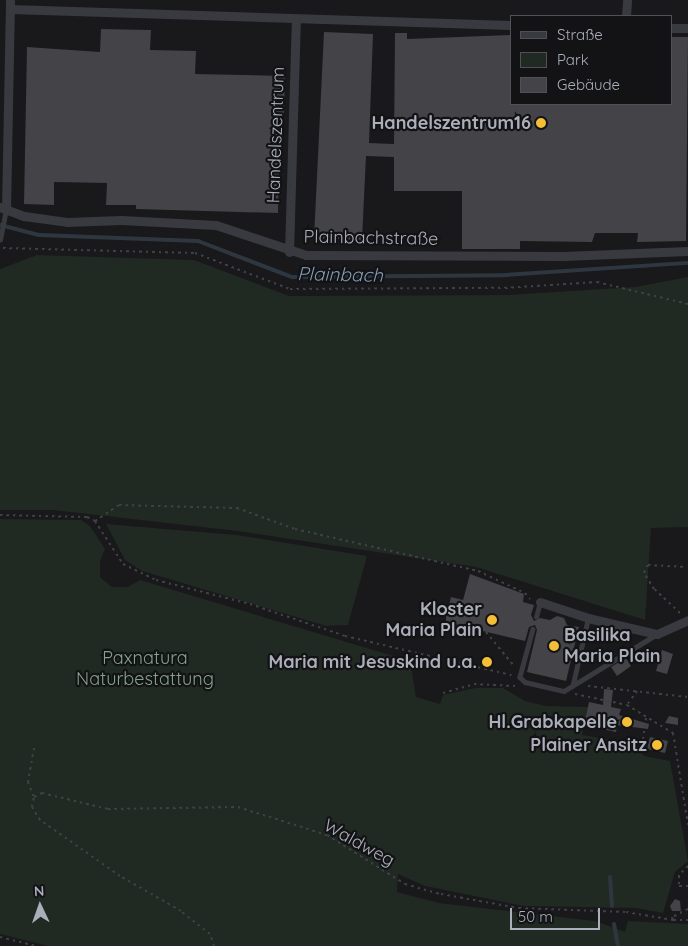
<!DOCTYPE html>
<meta charset="utf-8">
<style>
body{margin:0}
#map{position:relative;width:688px;height:946px;overflow:hidden;background:#19181b;font-family:Quicksand,sans-serif}
div>[style]{position:absolute}
.green>*{inset:0;background:#202922}
.stream>*{height:4px;margin:-2px;padding:0 2px;transform-origin:2px;border-radius:2px;background:#2e373f}
.building>*{inset:0;background:#434348}
.path>*{height:2px;margin-top:-1px;transform-origin:0;background:repeating-linear-gradient(90deg,#3f4147 0 2.5px,transparent 0 6.5px)}
.lane>*{height:4.5px;margin:-2.25px;padding:0 2.25px;transform-origin:2.25px;border-radius:2.25px;background:#393a40}
.street>*{height:9px;margin:-4.5px;padding:0 4.5px;transform-origin:4.5px;border-radius:4.5px;background:#393a40}
.dots>*{width:14px;height:14px;translate:-50% -50%;box-sizing:border-box;border:2px solid #131316;border-radius:50%}
span{translate:-50% -50%;white-space:nowrap;text-align:center;line-height:1.15;-webkit-text-stroke:4.5px #131316;paint-order:stroke}
.poi-label{font-size:18px;color:#abafba;font-weight:700}
.right{translate:-100% -50%;text-align:right}
.left{translate:0 -50%;text-align:left}
.street-label{font-size:18px;color:#abafba}
.park-label{font-size:18px;color:#82a586}
.water-label{font-size:19px;color:#829bb5;font-style:italic}
.legend{position:absolute;left:510px;top:15px;width:162px;height:90px;box-sizing:border-box;background:#131316;border:1px solid #505158;margin:0;padding:6px 9px;list-style:none;font-size:15px;color:#abafba}
.legend li{display:flex;align-items:center;gap:10px;height:25px}
.legend b{width:25px;border:1px solid #505158}
.north{position:absolute;left:15px;top:881px;width:50px;height:50px;-webkit-text-stroke:4px #131316;paint-order:stroke;rotate:357deg;font-size:14px;font-weight:700;line-height:20px;text-align:center;color:#abafba}
.north::after{content:'';display:block;margin:auto;width:18px;height:22px;background:#abafba;clip-path:polygon(50% 0,100% 100%,50% 72%,0 100%)}
.scale{position:absolute;left:510px;top:908px;width:90px;height:22px;box-sizing:border-box;border:2px solid #abafba;border-top:0;padding-left:6px;font-size:15px;line-height:18px;white-space:nowrap;color:#abafba;-webkit-text-stroke:4px #131316;paint-order:stroke}
</style>
<div id="map">
<div class="green">
<i style="clip-path:polygon(37px 255px,194px 260px,289px 296px,506px 295px,635px 287px,688px 277px,688px 527px,651px 528px,645px 620px,476px 567px,237px 531px,53px 510px,0 510px,0 269px)"></i>
<i style="clip-path:polygon(0 519px,81px 520px,90px 526px,105px 549px,100px 561px,100px 577px,112px 587px,128px 587px,140px 580px,410px 661px,416px 697px,440px 704px,443px 695px,475px 688px,503px 688px,525px 701px,546px 706px,588px 707px,582px 735px,636px 744px,644px 756px,670px 761px,688px 861px,675px 872px,663px 913px,636px 908px,523px 906px,425px 886px,398px 874px,397px 892px,439px 903px,595px 921px,625px 932px,628px 921px,688px 924px,688px 946px,48px 946px,0 934px)"></i>
<i style="clip-path:polygon(106px 524px,237px 535px,367px 556px,348px 625px,326px 626px,142px 571px,125px 560px)"></i>
</div>
<div class="stream">
<i style="left:0;top:225px;width:40px;rotate:14.4deg"></i>
<i style="left:39px;top:235px;width:159px;rotate:2.2deg"></i>
<i style="left:198px;top:241px;width:101px;rotate:21deg"></i>
<i style="left:292px;top:277px;width:213px;rotate:-0.5deg"></i>
<i style="left:505px;top:275px;width:183px;rotate:-3.8deg"></i>
<i style="left:610px;top:877px;width:29px;rotate:86deg"></i>
<i style="left:614px;top:924px;width:22px;rotate:80deg"></i>
</div>
<div class="building">
<i style="clip-path:polygon(101px 29px,151px 30px,150px 50px,196px 51px,195px 74px,285px 76px,284px 114px,280px 114px,278px 213px,136px 209px,136px 205px,106px 205px,107px 183px,54px 182px,54px 205px,24px 204px,27px 47px,100px 52px)"></i>
<i style="clip-path:polygon(324px 32px,373px 34px,369px 143px,394px 144px,395px 33px,407px 33px,407px 39px,512px 35px,512px 104px,672px 104px,672px 37px,688px 37px,686px 241px,637px 242px,638px 233px,595px 233px,592px 242px,520px 241px,520px 249px,462px 249px,462px 191px,394px 191px,394px 157px,366px 156px,362px 240px,314px 238px)"></i>
<i style="clip-path:polygon(470px 574px,524px 594px,523px 602px,534px 605px,531px 615px,534px 621px,540px 618px,550px 620px,557px 616px,564px 618px,567px 625px,579px 627px,566px 681px,527px 672px,537px 630px,535px 625px,529px 627px,525px 641px,445px 622px,451px 597px,463px 600px)"></i>
<i style="clip-path:polygon(662px 650px,673px 654px,667px 674px,656px 671px)"></i>
<i style="clip-path:polygon(626px 658px,631px 666px,617px 676px,611px 667px)"></i>
<i style="clip-path:polygon(604px 689px,613px 690px,611px 707px,621px 709px,619px 715px,649px 724px,648px 729px,617px 725px,616px 732px,584px 725px,589px 702px,603px 705px)"></i>
<i style="clip-path:polygon(669px 716px,678px 718px,678px 725px,665px 723px)"></i>
<i style="clip-path:polygon(650px 737px,668px 741px,665px 753px,647px 749px)"></i>
<i style="clip-path:polygon(675px 899px,680px 901px,681px 911px,672px 911px,670px 906px)"></i>
</div>
<div class="path">
<i style="left:3px;top:248px;width:192px;rotate:1.5deg"></i>
<i style="left:195px;top:253px;width:102px;rotate:20.8deg"></i>
<i style="left:290px;top:289px;width:215px;rotate:-0.3deg"></i>
<i style="left:505px;top:288px;width:92px;rotate:-3.7deg"></i>
<i style="left:597px;top:282px;width:94px;rotate:13.6deg"></i>
<i style="left:0;top:515px;width:87px;rotate:1.3deg"></i>
<i style="left:87px;top:517px;width:9px;rotate:27deg"></i>
<i style="left:95px;top:521px;width:51px;rotate:56.9deg"></i>
<i style="left:123px;top:564px;width:37px;rotate:26deg"></i>
<i style="left:156px;top:580px;width:97px;rotate:14.3deg"></i>
<i style="left:250px;top:604px;width:100px;rotate:18.6deg"></i>
<i style="left:345px;top:636px;width:171px;rotate:13.2deg"></i>
<i style="left:95px;top:521px;width:29px;rotate:-34deg"></i>
<i style="left:119px;top:505px;width:118px;rotate:1.5deg"></i>
<i style="left:237px;top:508px;width:62px;rotate:19.9deg"></i>
<i style="left:295px;top:529px;width:188px;rotate:12.9deg"></i>
<i style="left:478px;top:571px;width:52px;rotate:25.1deg"></i>
<i style="left:525px;top:593px;width:8px;rotate:50deg"></i>
<i style="left:680px;top:613px;width:35px;rotate:-137deg"></i>
<i style="left:654px;top:589px;width:19px;rotate:-122deg"></i>
<i style="left:644px;top:573px;width:9px;rotate:-63deg"></i>
<i style="left:648px;top:565px;width:35px;rotate:3deg"></i>
<i style="left:486px;top:632px;width:44px;rotate:50.5deg"></i>
<i style="left:588px;top:686px;width:101px;rotate:6.3deg"></i>
<i style="left:637px;top:691px;width:17px;rotate:126deg"></i>
<i style="left:627px;top:705px;width:54px;rotate:31.3deg"></i>
<i style="left:673px;top:733px;width:93px;rotate:80.7deg"></i>
<i style="left:443px;top:693px;width:32px;rotate:-16deg"></i>
<i style="left:474px;top:684px;width:42px;rotate:2.7deg"></i>
<i style="left:575px;top:694px;width:53px;rotate:11.9deg"></i>
<i style="left:646px;top:718px;width:30px;rotate:98deg"></i>
<i style="left:642px;top:748px;width:6px;rotate:45deg"></i>
<i style="left:34px;top:748px;width:35px;rotate:100deg"></i>
<i style="left:28px;top:782px;width:16px;rotate:68deg"></i>
<i style="left:688px;top:866px;width:13px;rotate:135deg"></i>
<i style="left:679px;top:875px;width:11px;rotate:90deg"></i>
<i style="left:679px;top:886px;width:9px"></i>
<i style="left:688px;top:909px;width:18px;rotate:153deg"></i>
<i style="left:672px;top:917px;width:3px;rotate:72deg"></i>
<i style="left:673px;top:920px;width:15px"></i>
<i style="left:0;top:937px;width:37px;rotate:14deg"></i>
<i style="left:214px;top:946px;width:13px;rotate:-108deg"></i>
<i style="left:210px;top:934px;width:37px;rotate:-142deg"></i>
<i style="left:181px;top:911px;width:70px;rotate:-150.2deg"></i>
<i style="left:120px;top:876px;width:98px;rotate:-145deg"></i>
<i style="left:40px;top:820px;width:15px;rotate:-122deg"></i>
<i style="left:32px;top:807px;width:10px;rotate:-79deg"></i>
<i style="left:34px;top:797px;width:9px;rotate:-27deg"></i>
<i style="left:42px;top:793px;width:68px;rotate:13.6deg"></i>
<i style="left:108px;top:809px;width:130px;rotate:-0.9deg"></i>
<i style="left:238px;top:807px;width:93px;rotate:17.5deg"></i>
<i style="left:327px;top:835px;width:92px;rotate:32.1deg"></i>
<i style="left:405px;top:884px;width:37px;rotate:16deg"></i>
<i style="left:441px;top:894px;width:79px;rotate:10.2deg"></i>
<i style="left:519px;top:908px;width:107px;rotate:2.1deg"></i>
<i style="left:626px;top:912px;width:48px;rotate:9.7deg"></i>
</div>
<div class="lane">
<i style="left:0;top:240px;width:31px;rotate:-79deg"></i>
<i style="left:536px;top:617px;width:16px;rotate:-75deg"></i>
<i style="left:533px;top:629px;width:50px;rotate:105.2deg"></i>
<i style="left:520px;top:677px;width:7px;rotate:45deg"></i>
<i style="left:525px;top:682px;width:40px;rotate:13deg"></i>
<i style="left:564px;top:691px;width:109px;rotate:-31.5deg"></i>
<i style="left:573px;top:684px;width:68px;rotate:-77.2deg"></i>
</div>
<div class="street">
<i style="left:10px;top:9px;width:502px;rotate:1.83deg"></i>
<i style="left:626px;top:16px;width:16px;rotate:-86deg"></i>
<i style="left:672px;top:28px;width:16px"></i>
<i style="left:0;top:207px;width:26px;rotate:21deg"></i>
<i style="left:24px;top:216px;width:43px;rotate:7.9deg"></i>
<i style="left:67px;top:222px;width:54px;rotate:-2.1deg"></i>
<i style="left:121px;top:220px;width:95px;rotate:3deg"></i>
<i style="left:216px;top:225px;width:95px;rotate:18.4deg"></i>
<i style="left:306px;top:255px;width:257px;rotate:0.2deg"></i>
<i style="left:563px;top:256px;width:125px;rotate:-2.3deg"></i>
<i style="left:6px;top:210px;width:210px;rotate:-88.9deg"></i>
<i style="left:289px;top:252px;width:233px;rotate:-88.3deg"></i>
<i style="left:540px;top:602px;width:51px;rotate:18.4deg"></i>
<i style="left:588px;top:618px;width:71px;rotate:13.1deg"></i>
<i style="left:657px;top:634px;width:34px;rotate:-24deg"></i>
</div>
<div class="dots">
<i style="left:541px;top:123px;background:#f4be37"></i>
<i style="left:492px;top:620px;background:#f4be37"></i>
<i style="left:554px;top:646px;background:#f4be37"></i>
<i style="left:487px;top:662px;background:#f4be37"></i>
<i style="left:627px;top:722px;background:#f4be37"></i>
<i style="left:657px;top:745px;background:#f4be37"></i>
</div>
<div class="poi-label">
<span class="right" style="left:531px;top:123px">Handelszentrum16</span>
<span class="right" style="left:482px;top:620px">Kloster<br>Maria Plain</span>
<span class="left" style="left:564px;top:646px">Basilika<br>Maria Plain</span>
<span class="right" style="left:477px;top:662px">Maria mit Jesuskind u.a.</span>
<span class="right" style="left:617px;top:722px">Hl.Grabkapelle</span>
<span class="right" style="left:647px;top:745px">Plainer Ansitz</span>
</div>
<div class="street-label">
<span style="left:276px;top:135px;rotate:-88deg">Handelszentrum</span>
<span style="left:371px;top:238px;rotate:1deg">Plainbachstraße</span>
<span style="left:359px;top:843px;rotate:29deg">Waldweg</span>
</div>
<div class="park-label">
<span style="left:145px;top:669px">Paxnatura<br>Naturbestattung</span>
</div>
<div class="water-label">
<span style="left:340px;top:275px;rotate:1deg">Plainbach</span>
</div>
<ul class="legend">
<li><b style="height:6px;background:#393a40"></b>Straße</li>
<li><b style="height:14px;background:#202922"></b>Park</li>
<li><b style="height:14px;background:#434348"></b>Gebäude</li>
</ul>
<div class="north">N</div>
<div class="scale">50 m</div>
</div>
